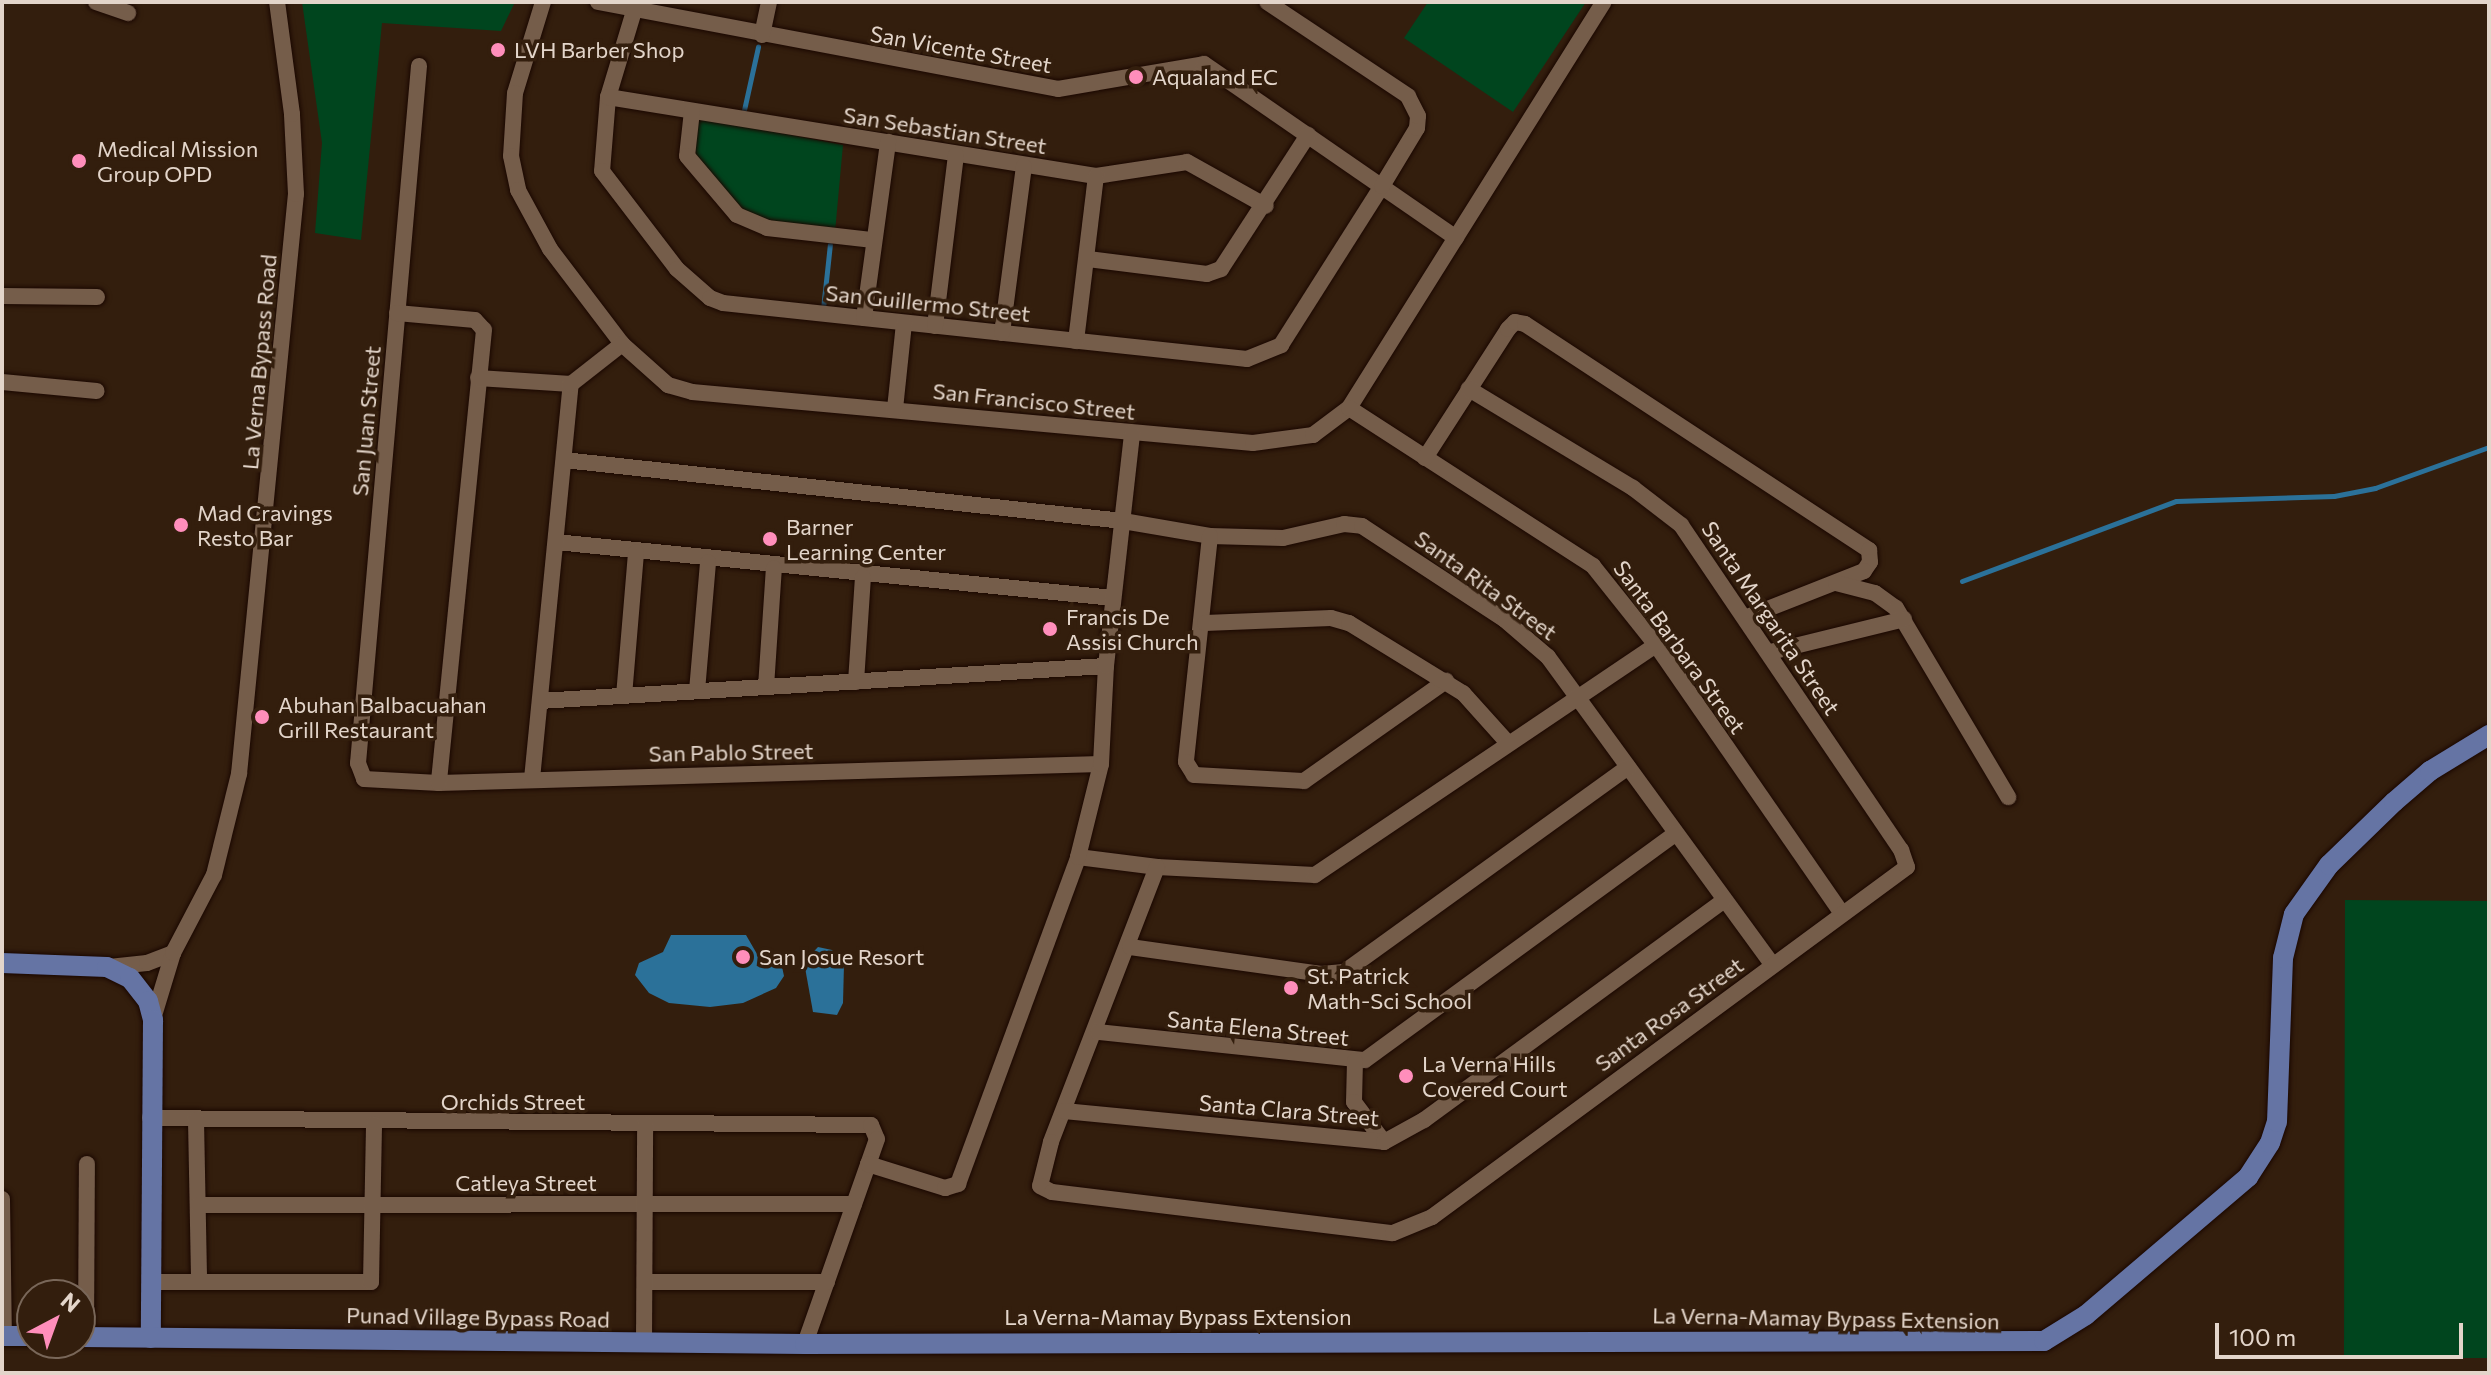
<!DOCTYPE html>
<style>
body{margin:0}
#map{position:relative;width:2491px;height:1375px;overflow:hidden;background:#331e0d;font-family:Commissioner,sans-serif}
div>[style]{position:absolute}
.green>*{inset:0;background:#00451e}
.water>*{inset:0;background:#2b7199}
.stream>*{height:5px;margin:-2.5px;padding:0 2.5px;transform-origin:2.5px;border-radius:2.5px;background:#2b7199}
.roads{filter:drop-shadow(0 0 2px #1a0700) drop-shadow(0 0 2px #1a0700)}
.minor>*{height:16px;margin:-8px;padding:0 8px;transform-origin:8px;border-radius:8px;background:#755d4a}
.major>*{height:20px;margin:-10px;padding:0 10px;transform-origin:10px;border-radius:10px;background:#6574a4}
.dots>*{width:22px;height:22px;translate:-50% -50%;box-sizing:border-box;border:4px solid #331e0d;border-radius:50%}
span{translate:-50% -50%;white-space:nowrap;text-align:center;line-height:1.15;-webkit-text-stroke:7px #331e0d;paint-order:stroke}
.street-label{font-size:22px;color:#e3d5ca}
.poi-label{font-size:22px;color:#e3d5ca}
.left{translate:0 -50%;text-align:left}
.frame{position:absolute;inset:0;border:4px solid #e3d5ca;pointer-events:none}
.north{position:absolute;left:16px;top:1279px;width:80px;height:80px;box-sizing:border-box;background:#331e0d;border:2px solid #796759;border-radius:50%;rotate:41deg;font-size:22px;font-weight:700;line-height:32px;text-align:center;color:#e3d5ca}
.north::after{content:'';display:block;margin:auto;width:28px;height:36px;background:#ff8ebb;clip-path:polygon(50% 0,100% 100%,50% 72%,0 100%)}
.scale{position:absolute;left:2215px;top:1323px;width:248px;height:36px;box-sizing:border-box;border:4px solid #e3d5ca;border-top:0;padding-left:10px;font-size:24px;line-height:28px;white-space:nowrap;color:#e3d5ca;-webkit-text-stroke:6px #331e0d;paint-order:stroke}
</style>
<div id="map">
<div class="green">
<i style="clip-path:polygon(302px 2px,515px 2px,501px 31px,382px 23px,361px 240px,315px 233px,322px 143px)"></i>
<i style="clip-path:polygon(1428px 2px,1586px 2px,1513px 112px,1404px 38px)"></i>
<i style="clip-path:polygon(696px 117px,843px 145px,835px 232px,776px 224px,745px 211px,694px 157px)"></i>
<i style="clip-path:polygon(2345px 900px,2489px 901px,2489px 1358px,2344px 1358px)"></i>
</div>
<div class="water">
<i style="clip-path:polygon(671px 935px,746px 935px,757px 954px,781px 962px,784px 976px,776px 988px,743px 1003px,710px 1007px,669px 1003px,649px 993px,635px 975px,639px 963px,663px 952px)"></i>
<i style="clip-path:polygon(818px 947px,832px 950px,844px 964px,843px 1003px,837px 1015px,813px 1012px,804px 962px)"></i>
</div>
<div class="stream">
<i style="left:744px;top:110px;width:65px;rotate:-77.5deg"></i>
<i style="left:823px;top:309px;width:65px;rotate:-83.9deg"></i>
<i style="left:1962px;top:581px;width:228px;rotate:-20.5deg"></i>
<i style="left:2176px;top:501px;width:158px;rotate:-1.8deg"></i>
<i style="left:2334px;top:496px;width:42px;rotate:-11deg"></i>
<i style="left:2375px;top:488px;width:121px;rotate:-19.8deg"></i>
</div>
<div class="roads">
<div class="minor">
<i style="left:96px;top:2px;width:34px;rotate:19deg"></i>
<i style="left:543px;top:2px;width:95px;rotate:107.1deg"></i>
<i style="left:515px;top:93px;width:63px;rotate:93.6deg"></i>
<i style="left:511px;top:156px;width:35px;rotate:78deg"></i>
<i style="left:518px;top:190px;width:67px;rotate:61.5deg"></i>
<i style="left:550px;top:249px;width:119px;rotate:52.8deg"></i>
<i style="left:622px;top:344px;width:62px;rotate:41.7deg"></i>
<i style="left:668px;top:385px;width:25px;rotate:16deg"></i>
<i style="left:692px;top:392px;width:563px;rotate:5.19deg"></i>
<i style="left:1253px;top:443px;width:61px;rotate:-7.6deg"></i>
<i style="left:1313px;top:435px;width:45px;rotate:-36.9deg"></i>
<i style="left:1349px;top:408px;width:479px;rotate:-57.9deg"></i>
<i style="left:598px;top:2px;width:468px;rotate:10.7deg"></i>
<i style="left:1058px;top:89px;width:148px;rotate:-9.7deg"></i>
<i style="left:1204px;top:64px;width:306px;rotate:34.6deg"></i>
<i style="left:634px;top:11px;width:90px;rotate:106.8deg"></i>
<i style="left:608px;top:97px;width:74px;rotate:94.6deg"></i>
<i style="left:602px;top:171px;width:123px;rotate:52.6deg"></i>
<i style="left:677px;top:269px;width:44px;rotate:41.3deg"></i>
<i style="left:710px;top:298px;width:14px;rotate:21deg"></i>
<i style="left:723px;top:303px;width:527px;rotate:6.1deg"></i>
<i style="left:1247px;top:359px;width:37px;rotate:-22deg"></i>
<i style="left:1281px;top:345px;width:188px;rotate:-57.6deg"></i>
<i style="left:1382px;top:186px;width:68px;rotate:-58.9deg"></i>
<i style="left:1417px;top:128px;width:12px;rotate:-85deg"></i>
<i style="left:1418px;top:116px;width:22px;rotate:-117deg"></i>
<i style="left:1408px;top:96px;width:169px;rotate:-146.3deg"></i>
<i style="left:762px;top:35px;width:34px;rotate:-78deg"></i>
<i style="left:419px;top:66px;width:700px;rotate:95deg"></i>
<i style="left:358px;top:763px;width:17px;rotate:69deg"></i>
<i style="left:364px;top:779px;width:75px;rotate:3.1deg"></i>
<i style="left:439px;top:783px;width:662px;rotate:-1.64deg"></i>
<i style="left:608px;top:97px;width:494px;rotate:9.2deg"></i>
<i style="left:1096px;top:176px;width:92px;rotate:-8.7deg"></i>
<i style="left:1187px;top:162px;width:90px;rotate:29.1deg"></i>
<i style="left:692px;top:111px;width:45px;rotate:96.3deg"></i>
<i style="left:687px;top:156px;width:77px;rotate:49.7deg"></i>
<i style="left:737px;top:215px;width:33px;rotate:23deg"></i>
<i style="left:767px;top:228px;width:107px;rotate:6.5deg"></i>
<i style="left:1088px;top:259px;width:120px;rotate:7.2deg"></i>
<i style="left:1207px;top:274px;width:15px;rotate:-20deg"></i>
<i style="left:1221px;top:269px;width:160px;rotate:-57deg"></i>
<i style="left:2px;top:296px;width:95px;rotate:0.6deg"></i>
<i style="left:397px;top:313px;width:78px;rotate:5.1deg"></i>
<i style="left:475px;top:320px;width:13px;rotate:48deg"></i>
<i style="left:484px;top:330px;width:455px;rotate:95.7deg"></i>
<i style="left:864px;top:318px;width:178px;rotate:-82.2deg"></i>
<i style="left:935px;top:326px;width:172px;rotate:-83deg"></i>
<i style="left:1002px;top:333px;width:168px;rotate:-82.5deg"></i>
<i style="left:1076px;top:341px;width:166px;rotate:-83.1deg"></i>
<i style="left:478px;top:378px;width:93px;rotate:3.7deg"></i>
<i style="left:2px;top:382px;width:95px;rotate:5.4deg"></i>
<i style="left:1349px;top:408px;width:291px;rotate:32.9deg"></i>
<i style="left:1593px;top:566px;width:101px;rotate:51.4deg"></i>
<i style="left:1656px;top:645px;width:327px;rotate:55.3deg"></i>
<i style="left:895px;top:409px;width:86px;rotate:-84deg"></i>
<i style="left:1425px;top:458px;width:153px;rotate:-57.2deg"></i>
<i style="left:1508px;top:329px;width:10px;rotate:-45deg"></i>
<i style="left:1515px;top:322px;width:10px;rotate:11deg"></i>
<i style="left:1525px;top:324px;width:412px;rotate:33.3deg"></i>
<i style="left:1869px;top:550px;width:12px;rotate:85deg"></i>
<i style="left:1870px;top:562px;width:11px;rotate:124deg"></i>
<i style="left:1864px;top:571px;width:126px;rotate:158.5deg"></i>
<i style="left:564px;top:460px;width:562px;rotate:6.23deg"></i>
<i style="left:1123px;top:521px;width:88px;rotate:9.8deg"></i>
<i style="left:1210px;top:536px;width:73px;rotate:1.6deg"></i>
<i style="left:1283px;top:538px;width:63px;rotate:-12.9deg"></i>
<i style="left:1344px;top:524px;width:18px;rotate:6deg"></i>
<i style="left:1362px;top:526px;width:171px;rotate:33.3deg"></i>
<i style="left:1505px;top:620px;width:57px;rotate:40.7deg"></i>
<i style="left:1548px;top:657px;width:381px;rotate:53.9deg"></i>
<i style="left:1210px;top:536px;width:227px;rotate:96.1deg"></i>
<i style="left:1186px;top:762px;width:15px;rotate:58deg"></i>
<i style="left:1194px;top:775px;width:110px;rotate:3.1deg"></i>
<i style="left:1304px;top:781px;width:174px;rotate:-35.2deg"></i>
<i style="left:556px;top:542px;width:560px;rotate:5.74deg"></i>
<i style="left:1836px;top:583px;width:40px;rotate:14.4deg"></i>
<i style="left:1875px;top:593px;width:26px;rotate:36deg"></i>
<i style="left:1896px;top:608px;width:220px;rotate:59.3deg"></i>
<i style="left:1205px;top:623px;width:126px;rotate:-2.3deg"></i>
<i style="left:1331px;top:618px;width:19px;rotate:16deg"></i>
<i style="left:1349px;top:623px;width:134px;rotate:31.6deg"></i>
<i style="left:1463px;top:693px;width:67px;rotate:48deg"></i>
<i style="left:1770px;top:652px;width:138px;rotate:-13.8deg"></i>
<i style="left:856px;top:682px;width:105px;rotate:-86.2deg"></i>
<i style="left:766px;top:687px;width:119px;rotate:-86.2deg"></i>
<i style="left:697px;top:691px;width:129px;rotate:-85.1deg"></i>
<i style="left:624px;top:696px;width:144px;rotate:-85.2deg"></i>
<i style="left:540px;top:701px;width:567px;rotate:-3.54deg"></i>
<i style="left:532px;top:779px;width:397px;rotate:-84.4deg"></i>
<i style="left:571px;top:384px;width:65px;rotate:-38.1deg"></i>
<i style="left:1078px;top:857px;width:80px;rotate:7.2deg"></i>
<i style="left:1157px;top:867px;width:158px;rotate:2.9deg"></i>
<i style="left:1315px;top:875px;width:411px;rotate:-34deg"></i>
<i style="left:1157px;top:867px;width:295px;rotate:111.1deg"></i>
<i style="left:1051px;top:1142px;width:45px;rotate:104deg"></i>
<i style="left:1040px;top:1186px;width:13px;rotate:27deg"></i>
<i style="left:1052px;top:1192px;width:343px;rotate:6.9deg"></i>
<i style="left:1393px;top:1233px;width:42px;rotate:-22.3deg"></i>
<i style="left:1432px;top:1217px;width:590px;rotate:-36.38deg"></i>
<i style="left:1907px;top:867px;width:18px;rotate:-109deg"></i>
<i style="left:1901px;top:850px;width:392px;rotate:-124.1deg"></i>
<i style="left:1681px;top:525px;width:61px;rotate:-142.4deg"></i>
<i style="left:1633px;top:488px;width:192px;rotate:-148.9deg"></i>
<i style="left:1130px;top:947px;width:193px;rotate:8deg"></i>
<i style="left:1321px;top:974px;width:23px;rotate:-5deg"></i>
<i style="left:1344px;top:972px;width:350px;rotate:-35.8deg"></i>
<i style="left:109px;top:967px;width:38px;rotate:-6deg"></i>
<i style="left:147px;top:963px;width:28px;rotate:-21deg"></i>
<i style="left:153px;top:1019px;width:69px;rotate:-73.1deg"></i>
<i style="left:173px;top:953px;width:88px;rotate:-62.3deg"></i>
<i style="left:214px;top:875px;width:104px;rotate:-76.1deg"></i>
<i style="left:239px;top:774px;width:583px;rotate:-84.39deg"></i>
<i style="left:296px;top:194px;width:80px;rotate:-92.9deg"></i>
<i style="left:292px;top:114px;width:113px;rotate:-97.6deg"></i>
<i style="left:1098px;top:1032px;width:268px;rotate:6deg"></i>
<i style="left:1365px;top:1060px;width:384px;rotate:-36.1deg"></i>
<i style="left:1355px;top:1061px;width:41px;rotate:91.4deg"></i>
<i style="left:1354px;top:1102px;width:50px;rotate:53.1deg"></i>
<i style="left:1064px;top:1111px;width:321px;rotate:5.5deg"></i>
<i style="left:1384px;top:1142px;width:46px;rotate:-28.8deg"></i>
<i style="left:1424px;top:1120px;width:371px;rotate:-36.2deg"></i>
<i style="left:150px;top:1118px;width:721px;rotate:0.56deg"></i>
<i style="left:871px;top:1125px;width:15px;rotate:67deg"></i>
<i style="left:877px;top:1139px;width:217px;rotate:109.4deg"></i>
<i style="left:196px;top:1120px;width:162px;rotate:88.9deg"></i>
<i style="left:868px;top:1164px;width:81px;rotate:17.3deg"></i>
<i style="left:945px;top:1188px;width:14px;rotate:-17deg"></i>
<i style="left:958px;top:1184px;width:348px;rotate:-69.8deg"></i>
<i style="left:1078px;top:857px;width:96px;rotate:-76.1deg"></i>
<i style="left:1101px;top:764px;width:98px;rotate:-87.1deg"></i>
<i style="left:1106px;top:666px;width:233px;rotate:-83.6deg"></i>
<i style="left:2px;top:1199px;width:137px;rotate:89.2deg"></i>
<i style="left:198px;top:1205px;width:656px;rotate:-0.09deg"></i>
<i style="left:150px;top:1282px;width:221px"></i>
<i style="left:371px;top:1282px;width:158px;rotate:-88.9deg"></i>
<i style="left:645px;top:1282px;width:182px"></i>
<i style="left:86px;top:1337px;width:173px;rotate:-89.7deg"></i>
<i style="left:644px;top:1343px;width:219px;rotate:-89.7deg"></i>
</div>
<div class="major">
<i style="left:2px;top:963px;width:105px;rotate:2.2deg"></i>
<i style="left:107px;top:967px;width:25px;rotate:26deg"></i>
<i style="left:130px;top:978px;width:29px;rotate:52deg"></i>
<i style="left:148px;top:1001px;width:20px;rotate:75deg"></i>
<i style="left:153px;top:1020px;width:318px;rotate:90.4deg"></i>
<i style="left:2px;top:1336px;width:30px"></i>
<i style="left:80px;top:1337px;width:725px;rotate:0.55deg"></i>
<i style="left:805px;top:1344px;width:1239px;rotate:-0.14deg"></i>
<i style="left:2044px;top:1341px;width:49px;rotate:-31.8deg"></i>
<i style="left:2086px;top:1315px;width:213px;rotate:-40.4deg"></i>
<i style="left:2248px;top:1177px;width:40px;rotate:-57.1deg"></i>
<i style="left:2270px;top:1143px;width:22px;rotate:-72deg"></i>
<i style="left:2277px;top:1122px;width:164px;rotate:-87.9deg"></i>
<i style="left:2283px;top:958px;width:45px;rotate:-76deg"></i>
<i style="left:2294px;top:914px;width:60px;rotate:-54.5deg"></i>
<i style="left:2329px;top:865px;width:91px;rotate:-44.1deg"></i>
<i style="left:2394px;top:802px;width:48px;rotate:-40.7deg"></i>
<i style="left:2430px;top:771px;width:69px;rotate:-31.4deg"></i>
</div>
</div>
<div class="dots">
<i style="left:498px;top:50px;background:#ff8ebb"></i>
<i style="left:1136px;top:77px;background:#ff8ebb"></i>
<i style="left:79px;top:161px;background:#ff8ebb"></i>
<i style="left:181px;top:525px;background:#ff8ebb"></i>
<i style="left:770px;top:539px;background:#ff8ebb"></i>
<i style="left:1050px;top:629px;background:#ff8ebb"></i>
<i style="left:262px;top:717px;background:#ff8ebb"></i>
<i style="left:743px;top:957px;background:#ff8ebb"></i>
<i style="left:1291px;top:988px;background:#ff8ebb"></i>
<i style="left:1406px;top:1076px;background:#ff8ebb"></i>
</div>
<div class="street-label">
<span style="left:961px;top:49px;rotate:10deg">San Vicente Street</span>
<span style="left:945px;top:130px;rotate:9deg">San Sebastian Street</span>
<span style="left:928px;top:303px;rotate:6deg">San Guillermo Street</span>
<span style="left:259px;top:362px;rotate:-85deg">La Verna Bypass Road</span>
<span style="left:1034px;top:401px;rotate:6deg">San Francisco Street</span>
<span style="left:366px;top:421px;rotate:-85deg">San Juan Street</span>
<span style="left:1486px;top:585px;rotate:36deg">Santa Rita Street</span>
<span style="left:1771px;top:618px;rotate:56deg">Santa Margarita Street</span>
<span style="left:1680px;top:647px;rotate:54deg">Santa Barbara Street</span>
<span style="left:731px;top:752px;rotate:-1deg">San Pablo Street</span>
<span style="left:1669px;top:1014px;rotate:-36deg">Santa Rosa Street</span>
<span style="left:1258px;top:1028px;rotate:6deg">Santa Elena Street</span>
<span style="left:513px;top:1102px">Orchids Street</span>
<span style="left:1289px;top:1110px;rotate:5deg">Santa Clara Street</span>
<span style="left:526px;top:1183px">Catleya Street</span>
<span style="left:478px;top:1317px;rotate:1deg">Punad Village Bypass Road</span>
<span style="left:1178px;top:1317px">La Verna-Mamay Bypass Extension</span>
<span style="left:1826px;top:1318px;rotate:1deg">La Verna-Mamay Bypass Extension</span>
</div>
<div class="poi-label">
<span class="left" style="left:514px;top:50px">LVH Barber Shop</span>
<span class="left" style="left:1152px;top:77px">Aqualand EC</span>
<span class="left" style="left:97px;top:161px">Medical Mission<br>Group OPD</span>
<span class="left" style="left:197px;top:525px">Mad Cravings<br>Resto Bar</span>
<span class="left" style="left:786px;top:539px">Barner<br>Learning Center</span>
<span class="left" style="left:1066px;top:629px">Francis De<br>Assisi Church</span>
<span class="left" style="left:278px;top:717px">Abuhan Balbacuahan<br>Grill Restaurant</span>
<span class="left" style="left:759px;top:957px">San Josue Resort</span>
<span class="left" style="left:1307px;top:988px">St. Patrick<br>Math-Sci School</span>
<span class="left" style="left:1422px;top:1076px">La Verna Hills<br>Covered Court</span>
</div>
<div class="frame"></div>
<div class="north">N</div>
<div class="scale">100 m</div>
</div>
